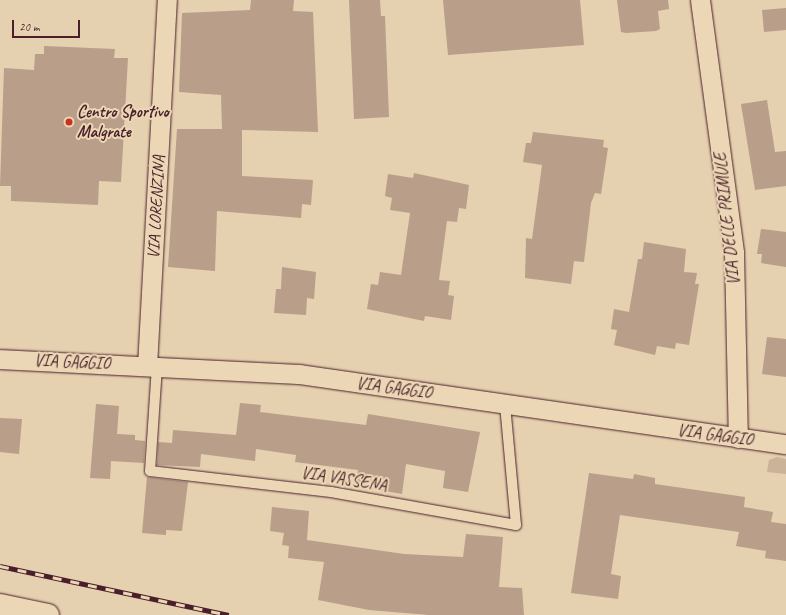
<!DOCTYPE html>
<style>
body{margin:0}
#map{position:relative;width:786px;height:615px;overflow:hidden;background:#e5d0af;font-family:Caveat,sans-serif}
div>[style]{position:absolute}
.green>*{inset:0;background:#cbb39a}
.building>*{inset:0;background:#b99e8a}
.roads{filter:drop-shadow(0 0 1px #4a1f2b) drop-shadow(0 0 1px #4a1f2b)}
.service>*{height:10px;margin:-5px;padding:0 5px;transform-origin:5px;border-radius:5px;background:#ebd7b5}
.minor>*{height:19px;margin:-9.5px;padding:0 9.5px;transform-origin:9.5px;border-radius:9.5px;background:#ebd7b5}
.primary>*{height:22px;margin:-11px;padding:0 11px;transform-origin:11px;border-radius:11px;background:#ebd7b5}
.rail>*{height:4.5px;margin-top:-2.25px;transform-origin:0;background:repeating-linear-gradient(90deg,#ebd7b5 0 9px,#4a1f2b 0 18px);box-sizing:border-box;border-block:1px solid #4a1f2b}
.dots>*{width:11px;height:11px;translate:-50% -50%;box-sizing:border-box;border:2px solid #ebd7b5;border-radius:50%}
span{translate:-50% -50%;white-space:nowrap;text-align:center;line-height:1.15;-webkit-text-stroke:4px #ebd7b5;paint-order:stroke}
.poi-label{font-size:17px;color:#4a1f2b;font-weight:700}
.left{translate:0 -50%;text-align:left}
.street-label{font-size:17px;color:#4a1f2b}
.scale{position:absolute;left:12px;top:20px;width:68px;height:18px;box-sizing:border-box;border:2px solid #4a1f2b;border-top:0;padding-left:5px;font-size:12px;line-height:14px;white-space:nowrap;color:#4a1f2b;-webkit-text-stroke:3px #ebd7b5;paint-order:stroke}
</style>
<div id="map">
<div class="green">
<i style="clip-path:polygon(777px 457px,786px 459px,786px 474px,767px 472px,769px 460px)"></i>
</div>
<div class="building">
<i style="clip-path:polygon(251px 0,294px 0,293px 11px,313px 12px,318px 132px,242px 130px,242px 176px,313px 180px,311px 205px,302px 204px,301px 218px,217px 211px,215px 271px,168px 267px,177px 129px,222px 129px,221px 95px,179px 92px,182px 13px,250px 10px)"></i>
<i style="clip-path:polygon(349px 0,380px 0,381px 16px,385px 16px,389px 117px,354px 119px)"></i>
<i style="clip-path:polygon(443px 0,580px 0,584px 45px,448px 55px)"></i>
<i style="clip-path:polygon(617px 0,668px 0,669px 9px,658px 11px,660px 29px,656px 31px,626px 33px,621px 32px)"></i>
<i style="clip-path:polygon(786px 8px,786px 30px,764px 32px,762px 10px)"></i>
<i style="clip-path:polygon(44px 46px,115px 49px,114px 58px,128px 58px,121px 182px,99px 181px,98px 205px,11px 201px,11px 186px,0 186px,4px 68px,34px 70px,35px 54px,44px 54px)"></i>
<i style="clip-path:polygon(767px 100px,775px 152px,786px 151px,786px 186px,755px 190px,741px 104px)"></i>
<i style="clip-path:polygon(533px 132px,604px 140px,603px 147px,608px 148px,601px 194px,595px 193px,591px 203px,584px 262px,574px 261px,571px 284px,525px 278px,526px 238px,532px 239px,542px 165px,523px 162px,526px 143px,531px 143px)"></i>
<i style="clip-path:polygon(414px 173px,469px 185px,466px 209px,459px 208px,457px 222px,447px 221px,439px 280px,450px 281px,448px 295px,454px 296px,451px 320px,425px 316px,424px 321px,367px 309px,371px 284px,378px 285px,380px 272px,401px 275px,410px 213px,390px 210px,392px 198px,385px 196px,388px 174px,413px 178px)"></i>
<i style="clip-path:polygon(761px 229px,786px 232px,786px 267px,761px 263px,762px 254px,757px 254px)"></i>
<i style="clip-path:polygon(644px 242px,686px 249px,684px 272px,697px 273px,695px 284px,699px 284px,689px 345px,676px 343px,675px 349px,657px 346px,655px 355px,614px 345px,617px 330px,611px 329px,614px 309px,629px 312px,638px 259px,642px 259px)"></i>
<i style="clip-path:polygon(282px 267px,316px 272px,314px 299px,307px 298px,306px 315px,274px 313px,276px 289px,281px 289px)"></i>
<i style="clip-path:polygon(767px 337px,786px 339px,786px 377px,762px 374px)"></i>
<i style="clip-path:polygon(240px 403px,261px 405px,260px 412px,366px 425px,368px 414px,480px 432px,468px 492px,443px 488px,445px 471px,406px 464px,402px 494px,356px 486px,358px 470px,295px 462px,296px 455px,256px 449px,255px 461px,201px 454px,200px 467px,157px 465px,158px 442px,172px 443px,173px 430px,236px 435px)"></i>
<i style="clip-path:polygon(96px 404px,119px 406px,117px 434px,135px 435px,135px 440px,145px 441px,144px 463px,111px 461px,110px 479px,90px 478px)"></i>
<i style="clip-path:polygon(0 418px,22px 419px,19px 454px,0 452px)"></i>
<i style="clip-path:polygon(589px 473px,633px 479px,634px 474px,655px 478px,655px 484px,745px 497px,744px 507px,773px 512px,771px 522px,786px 524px,786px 561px,765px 558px,766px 551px,736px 546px,739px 532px,620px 515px,611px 574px,621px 576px,618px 599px,571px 593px)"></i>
<i style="clip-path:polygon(147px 477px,188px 482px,182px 531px,166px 530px,166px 535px,142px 533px)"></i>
<i style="clip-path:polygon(272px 507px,309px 511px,307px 540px,404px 554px,463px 557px,466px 534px,503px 537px,499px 587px,522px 588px,524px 615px,429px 615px,369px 610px,318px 600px,324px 562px,288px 558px,289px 546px,282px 545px,284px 533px,270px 531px)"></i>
</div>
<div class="roads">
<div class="service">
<i style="left:157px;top:366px;width:105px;rotate:93.8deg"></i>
<i style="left:150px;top:471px;width:182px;rotate:6.6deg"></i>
<i style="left:331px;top:492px;width:188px;rotate:10.1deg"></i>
<i style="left:516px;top:525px;width:121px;rotate:-95.2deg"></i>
</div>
<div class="minor">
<i style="left:700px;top:0;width:255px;rotate:82.3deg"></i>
<i style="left:734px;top:253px;width:185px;rotate:88.8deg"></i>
<i style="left:0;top:359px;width:299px;rotate:2.9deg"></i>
<i style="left:299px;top:374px;width:492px;rotate:8.2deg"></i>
<i style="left:147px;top:366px;width:367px;rotate:-86.9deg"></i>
</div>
<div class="primary">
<i style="left:0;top:605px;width:49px;rotate:11.8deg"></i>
</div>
</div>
<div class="rail">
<i style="left:0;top:566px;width:234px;rotate:12.1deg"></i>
</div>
<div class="dots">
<i style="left:69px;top:122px;background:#c8321e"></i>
</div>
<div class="poi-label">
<span class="left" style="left:77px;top:122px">Centro Sportivo<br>Malgrate</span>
</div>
<div class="street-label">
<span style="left:156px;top:207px;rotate:-87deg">VIA LORENZINA</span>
<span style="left:727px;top:219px;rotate:-96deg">VIA DELLE PRIMULE</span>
<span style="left:72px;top:362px;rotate:3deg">VIA GAGGIO</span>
<span style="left:394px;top:388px;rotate:8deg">VIA GAGGIO</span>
<span style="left:715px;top:435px;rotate:8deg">VIA GAGGIO</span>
<span style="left:344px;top:479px;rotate:9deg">VIA VASSENA</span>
</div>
<div class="scale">20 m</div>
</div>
